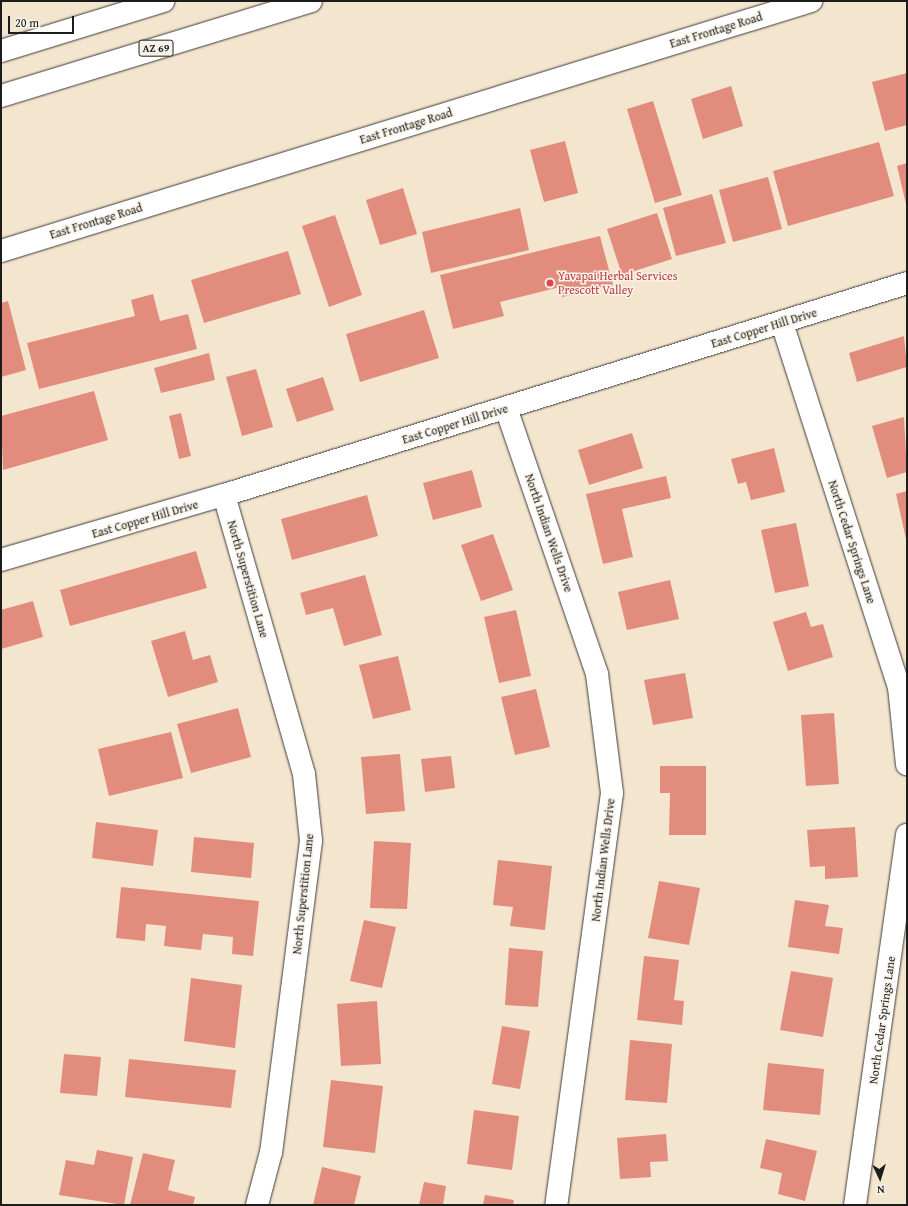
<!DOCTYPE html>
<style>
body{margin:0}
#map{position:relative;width:908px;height:1206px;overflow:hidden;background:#f4e5cf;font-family:"Gentium Book Plus",serif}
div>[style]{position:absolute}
.building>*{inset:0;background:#e28c7d}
.roads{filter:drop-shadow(0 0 1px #3c3a37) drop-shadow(0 0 1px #3c3a37)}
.minor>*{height:22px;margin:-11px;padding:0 11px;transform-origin:11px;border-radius:11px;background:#fff}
.primary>*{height:22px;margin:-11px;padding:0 11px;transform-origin:11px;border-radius:11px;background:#fff}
.dots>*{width:11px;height:11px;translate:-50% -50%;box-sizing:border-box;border:2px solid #f7f3e8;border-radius:50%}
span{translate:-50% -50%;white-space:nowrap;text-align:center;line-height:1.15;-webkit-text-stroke:3px #f7f3e8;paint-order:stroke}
.shield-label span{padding:1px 3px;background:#f7f3e8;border:1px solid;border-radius:3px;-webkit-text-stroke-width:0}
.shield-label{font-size:11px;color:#1c1c1c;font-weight:700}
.street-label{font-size:12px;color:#1c1c1c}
.health-label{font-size:12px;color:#be3a42}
.left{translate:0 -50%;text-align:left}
.frame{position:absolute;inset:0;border:2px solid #1c1c1c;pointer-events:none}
.north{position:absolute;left:860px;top:1158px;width:40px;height:40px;-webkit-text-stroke:3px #f7f3e8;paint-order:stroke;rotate:176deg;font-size:11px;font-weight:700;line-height:16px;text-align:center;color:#1c1c1c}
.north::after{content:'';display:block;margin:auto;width:14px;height:18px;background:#1c1c1c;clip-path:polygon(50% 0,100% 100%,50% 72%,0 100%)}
.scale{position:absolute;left:8px;top:16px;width:66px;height:18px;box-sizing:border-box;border:2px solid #1c1c1c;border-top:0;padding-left:5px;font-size:12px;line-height:14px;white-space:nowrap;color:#1c1c1c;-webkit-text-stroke:3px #f7f3e8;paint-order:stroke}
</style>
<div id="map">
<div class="building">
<i style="clip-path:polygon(907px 73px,907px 125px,885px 131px,872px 82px)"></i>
<i style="clip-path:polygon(731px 86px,743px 126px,703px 139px,691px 99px)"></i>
<i style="clip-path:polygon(653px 101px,682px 195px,655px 203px,627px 109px)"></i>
<i style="clip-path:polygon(565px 141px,578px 193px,544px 202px,530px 150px)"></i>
<i style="clip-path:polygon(879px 142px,894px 196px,788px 226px,773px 171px)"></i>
<i style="clip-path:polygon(907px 163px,907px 204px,906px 204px,897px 166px)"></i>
<i style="clip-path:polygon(768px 177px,782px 229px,733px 242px,719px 190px)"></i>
<i style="clip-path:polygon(403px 188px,417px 234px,380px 245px,366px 200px)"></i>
<i style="clip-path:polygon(712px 194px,726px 243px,676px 256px,663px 208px)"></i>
<i style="clip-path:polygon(520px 208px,529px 250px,431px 273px,422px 232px)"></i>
<i style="clip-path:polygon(657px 213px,672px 259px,622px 275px,607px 229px)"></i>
<i style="clip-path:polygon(335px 215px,362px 295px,329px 307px,302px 226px)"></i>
<i style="clip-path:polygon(600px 236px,613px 285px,562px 297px,560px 287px,500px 302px,504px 316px,453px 329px,440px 275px)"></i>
<i style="clip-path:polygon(288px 251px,301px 294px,204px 323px,191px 280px)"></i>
<i style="clip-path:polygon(153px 294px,160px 321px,188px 314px,197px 349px,39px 389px,27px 343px,135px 316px,131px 300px)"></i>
<i style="clip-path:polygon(8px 301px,26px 370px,1px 377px,1px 303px)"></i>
<i style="clip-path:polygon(424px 310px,439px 358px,360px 382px,346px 334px)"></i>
<i style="clip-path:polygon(904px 336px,907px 367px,857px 382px,849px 353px)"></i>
<i style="clip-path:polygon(209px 353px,215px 380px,161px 393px,154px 368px)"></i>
<i style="clip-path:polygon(256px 369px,273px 427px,242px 436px,226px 377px)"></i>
<i style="clip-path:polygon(323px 377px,334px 410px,297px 422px,286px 389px)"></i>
<i style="clip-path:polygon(94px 391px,108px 440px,3px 470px,1px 416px)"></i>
<i style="clip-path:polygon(181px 413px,191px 456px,179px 459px,169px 416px)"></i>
<i style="clip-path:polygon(904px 417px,907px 472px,887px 478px,872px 426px)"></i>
<i style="clip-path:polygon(632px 433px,643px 468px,589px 485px,578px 450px)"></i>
<i style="clip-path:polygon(774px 448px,785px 492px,751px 500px,746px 482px,738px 484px,731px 459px)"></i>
<i style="clip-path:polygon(472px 470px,482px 507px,433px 520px,423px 483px)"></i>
<i style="clip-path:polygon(666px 476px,671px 498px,622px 509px,633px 557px,603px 564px,586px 494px)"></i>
<i style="clip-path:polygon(907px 491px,907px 539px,906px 539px,896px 494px)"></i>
<i style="clip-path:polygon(367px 495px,378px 536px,292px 560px,281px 519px)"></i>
<i style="clip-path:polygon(796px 523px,809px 586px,775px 593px,761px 530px)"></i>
<i style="clip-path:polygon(493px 534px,513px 590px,481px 601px,461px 545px)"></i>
<i style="clip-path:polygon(196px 551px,207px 588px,70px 626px,60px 590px)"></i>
<i style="clip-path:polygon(365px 575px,382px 635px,344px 646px,333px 608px,306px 615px,300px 593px)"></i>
<i style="clip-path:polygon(670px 580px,679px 619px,627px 630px,618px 592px)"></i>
<i style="clip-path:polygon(33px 601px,43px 637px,1px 649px,1px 610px)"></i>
<i style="clip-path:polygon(516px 610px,531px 676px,499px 683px,484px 617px)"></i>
<i style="clip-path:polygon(806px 612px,811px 627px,823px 624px,833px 657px,788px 671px,773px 622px)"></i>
<i style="clip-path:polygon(185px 631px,193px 660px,210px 655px,218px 682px,168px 697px,151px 641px)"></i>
<i style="clip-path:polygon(398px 656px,411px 710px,373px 719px,359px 665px)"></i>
<i style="clip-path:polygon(685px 673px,693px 718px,653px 725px,644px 680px)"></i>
<i style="clip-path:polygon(536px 689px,550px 747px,515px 755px,501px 697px)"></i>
<i style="clip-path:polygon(238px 708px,251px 757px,191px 773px,177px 724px)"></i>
<i style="clip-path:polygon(834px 713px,839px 784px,806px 786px,801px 715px)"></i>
<i style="clip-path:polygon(171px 732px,183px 778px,109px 796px,98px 749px)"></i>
<i style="clip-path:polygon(400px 754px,405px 811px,366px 814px,361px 757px)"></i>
<i style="clip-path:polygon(451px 756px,455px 788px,425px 792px,421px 759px)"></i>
<i style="clip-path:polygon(660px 766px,706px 766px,706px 835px,669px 835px,670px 793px,660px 793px)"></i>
<i style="clip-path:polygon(96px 822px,158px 830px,153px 866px,92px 858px)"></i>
<i style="clip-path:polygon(855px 827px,858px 877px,825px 879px,825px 866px,810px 867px,807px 830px)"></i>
<i style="clip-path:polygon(194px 837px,254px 843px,251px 878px,191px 872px)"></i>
<i style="clip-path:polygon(374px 841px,411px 843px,407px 909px,370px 908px)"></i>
<i style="clip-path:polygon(498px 860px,552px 866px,545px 930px,510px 926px,513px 907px,493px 905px)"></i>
<i style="clip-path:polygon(659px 881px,700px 888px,689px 945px,648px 938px)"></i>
<i style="clip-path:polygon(121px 887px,259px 901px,253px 956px,232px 954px,233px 937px,203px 934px,201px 950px,164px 946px,166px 926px,146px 924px,145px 941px,116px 938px)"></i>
<i style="clip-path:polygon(795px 900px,829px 905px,825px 926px,843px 928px,839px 954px,788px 947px)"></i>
<i style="clip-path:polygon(364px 920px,396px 927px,382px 988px,350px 981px)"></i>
<i style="clip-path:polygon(509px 948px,543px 951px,538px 1007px,505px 1005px)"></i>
<i style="clip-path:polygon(644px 956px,679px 960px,674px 1000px,684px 1001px,682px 1025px,637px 1020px)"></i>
<i style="clip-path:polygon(791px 971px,833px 978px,823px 1037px,780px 1030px)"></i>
<i style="clip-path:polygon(191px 978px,242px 985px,235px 1048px,184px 1041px)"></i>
<i style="clip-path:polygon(377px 1001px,381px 1064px,341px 1066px,337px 1004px)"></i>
<i style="clip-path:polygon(502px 1026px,530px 1031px,520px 1089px,492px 1084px)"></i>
<i style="clip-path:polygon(630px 1040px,672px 1044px,667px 1103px,625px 1100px)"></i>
<i style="clip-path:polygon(64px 1054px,101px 1057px,97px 1096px,60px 1093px)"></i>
<i style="clip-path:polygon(129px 1059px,236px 1070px,231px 1108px,125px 1097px)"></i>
<i style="clip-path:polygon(768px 1063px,824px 1069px,820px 1115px,763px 1110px)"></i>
<i style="clip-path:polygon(331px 1080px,383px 1086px,375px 1153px,323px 1147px)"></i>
<i style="clip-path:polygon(474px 1110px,519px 1116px,512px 1170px,467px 1164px)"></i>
<i style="clip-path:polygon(666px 1134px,668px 1161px,650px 1162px,651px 1177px,620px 1179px,617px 1138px)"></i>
<i style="clip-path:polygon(766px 1139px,817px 1151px,805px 1201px,778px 1194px,782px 1173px,760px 1168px)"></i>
<i style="clip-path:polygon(97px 1150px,133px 1157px,124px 1205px,59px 1195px,66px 1160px,94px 1165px)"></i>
<i style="clip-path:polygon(143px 1153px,175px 1160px,168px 1190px,195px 1197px,193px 1205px,130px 1205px)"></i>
<i style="clip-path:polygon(322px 1167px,361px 1176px,354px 1205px,313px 1205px)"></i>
<i style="clip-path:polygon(424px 1182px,446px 1186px,443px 1205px,419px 1205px)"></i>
<i style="clip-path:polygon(485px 1195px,514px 1200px,513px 1205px,483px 1205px)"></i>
</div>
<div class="roads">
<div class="minor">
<i style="left:1px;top:251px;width:848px;rotate:-17.15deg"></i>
<i style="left:782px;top:323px;width:382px;rotate:72.2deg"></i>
<i style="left:899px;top:687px;width:78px;rotate:84.1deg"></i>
<i style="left:506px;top:408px;width:281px;rotate:71.1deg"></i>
<i style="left:597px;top:674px;width:120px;rotate:82.8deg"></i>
<i style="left:612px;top:793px;width:416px;rotate:97.7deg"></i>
<i style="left:224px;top:495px;width:290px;rotate:74deg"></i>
<i style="left:304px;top:774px;width:67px;rotate:84deg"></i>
<i style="left:311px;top:841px;width:314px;rotate:97.3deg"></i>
<i style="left:271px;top:1152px;width:55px;rotate:104.8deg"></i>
<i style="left:1px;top:560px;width:232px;rotate:-16.3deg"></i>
<i style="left:224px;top:495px;width:715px;rotate:-17.24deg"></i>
<i style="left:855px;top:1205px;width:374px;rotate:-82deg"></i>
</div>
<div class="primary">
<i style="left:1px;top:51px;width:170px;rotate:-17.1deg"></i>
<i style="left:1px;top:96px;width:324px;rotate:-17deg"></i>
</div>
</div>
<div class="dots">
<i style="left:550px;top:283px;background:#e0444e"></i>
</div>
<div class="shield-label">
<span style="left:156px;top:48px">AZ 69</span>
</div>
<div class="street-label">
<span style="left:716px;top:30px;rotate:-17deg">East Frontage Road</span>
<span style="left:406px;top:126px;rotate:-17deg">East Frontage Road</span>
<span style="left:96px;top:221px;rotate:-17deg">East Frontage Road</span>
<span style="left:764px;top:328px;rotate:-17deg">East Copper Hill Drive</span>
<span style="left:455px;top:424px;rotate:-17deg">East Copper Hill Drive</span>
<span style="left:145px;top:519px;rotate:-16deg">East Copper Hill Drive</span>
<span style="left:549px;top:533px;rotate:71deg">North Indian Wells Drive</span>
<span style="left:852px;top:542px;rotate:72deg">North Cedar Springs Lane</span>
<span style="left:248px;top:579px;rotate:74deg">North Superstition Lane</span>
<span style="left:603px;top:860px;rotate:-83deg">North Indian Wells Drive</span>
<span style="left:303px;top:894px;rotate:-84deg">North Superstition Lane</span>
<span style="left:882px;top:1020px;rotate:-82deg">North Cedar Springs Lane</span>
</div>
<div class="health-label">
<span class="left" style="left:558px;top:283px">Yavapai Herbal Services<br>Prescott Valley</span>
</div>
<div class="frame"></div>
<div class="north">N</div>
<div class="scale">20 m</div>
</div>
